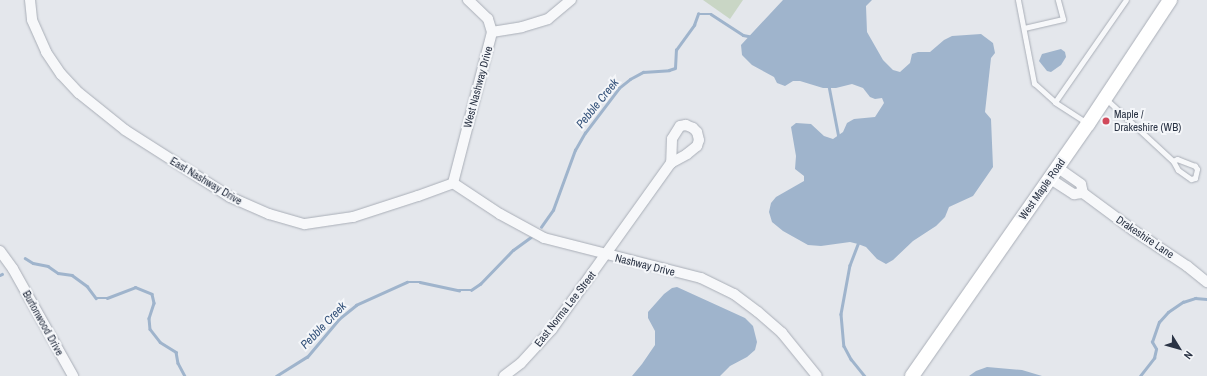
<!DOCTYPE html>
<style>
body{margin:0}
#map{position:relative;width:1207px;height:376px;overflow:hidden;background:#e4e7ec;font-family:"Archivo Narrow",sans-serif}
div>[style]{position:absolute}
.green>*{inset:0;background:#c9d6c5}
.water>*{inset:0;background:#9fb4cc}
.stream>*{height:2.5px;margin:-1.25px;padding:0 1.25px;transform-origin:1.25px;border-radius:1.25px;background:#9fb4cc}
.roads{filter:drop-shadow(0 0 1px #a9aeb7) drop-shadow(0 0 1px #a9aeb7)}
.service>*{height:5px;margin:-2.5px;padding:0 2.5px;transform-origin:2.5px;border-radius:2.5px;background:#f7f8fa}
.minor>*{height:10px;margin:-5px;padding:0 5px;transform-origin:5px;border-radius:5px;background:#f7f8fa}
.secondary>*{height:14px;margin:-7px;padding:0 7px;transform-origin:7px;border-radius:7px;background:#fff}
.dots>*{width:11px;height:11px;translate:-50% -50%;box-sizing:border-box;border:2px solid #f4f6f9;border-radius:50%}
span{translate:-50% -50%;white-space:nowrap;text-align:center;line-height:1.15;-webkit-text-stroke:4px #f4f6f9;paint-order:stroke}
.street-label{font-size:11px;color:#2b3445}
.poi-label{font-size:11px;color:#2b3445}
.left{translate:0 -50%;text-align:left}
.water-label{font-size:12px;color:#34527a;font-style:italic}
.north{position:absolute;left:1159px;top:328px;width:40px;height:40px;-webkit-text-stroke:3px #f4f6f9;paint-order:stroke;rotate:127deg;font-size:11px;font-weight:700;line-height:16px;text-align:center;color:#2b3445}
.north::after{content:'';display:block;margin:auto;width:14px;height:18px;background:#2b3445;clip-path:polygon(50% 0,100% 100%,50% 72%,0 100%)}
</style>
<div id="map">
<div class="green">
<i style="clip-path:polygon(703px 0,743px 0,730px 19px)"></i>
</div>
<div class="water">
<i style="clip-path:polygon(783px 0,872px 0,866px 6px,867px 32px,883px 60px,893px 70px,900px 72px,910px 63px,912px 54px,918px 52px,930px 52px,944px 40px,952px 36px,981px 34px,993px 43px,995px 53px,991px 58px,985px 112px,991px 119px,993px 167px,973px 196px,949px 207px,945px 217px,936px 226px,913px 241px,893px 260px,886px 264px,877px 259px,866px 247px,858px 244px,850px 242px,821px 246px,808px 245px,783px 231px,772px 222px,769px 212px,771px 203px,776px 197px,804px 181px,804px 176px,795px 169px,796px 156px,791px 127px,796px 123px,811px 124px,824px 136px,833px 139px,843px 132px,847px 123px,854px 119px,875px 117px,884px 103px,882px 98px,875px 99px,870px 97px,863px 88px,852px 84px,836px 88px,823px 88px,800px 81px,793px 81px,785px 86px,777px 83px,774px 77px,752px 65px,742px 55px,741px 45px)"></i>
<i style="clip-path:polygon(1061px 49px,1065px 52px,1066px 57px,1061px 65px,1051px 72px,1047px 71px,1039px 61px,1042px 54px)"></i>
<i style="clip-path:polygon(677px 287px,745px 318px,753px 326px,757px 342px,755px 350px,747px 357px,730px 366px,720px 376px,632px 376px,642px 364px,655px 345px,655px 331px,648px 318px,648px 312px,664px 294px,672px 288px)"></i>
<i style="clip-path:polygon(987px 367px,1022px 370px,1042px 376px,969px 376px,976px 371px)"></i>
</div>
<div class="stream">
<i style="left:829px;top:86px;width:53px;rotate:79.1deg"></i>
<i style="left:541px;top:227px;width:21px;rotate:-55deg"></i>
<i style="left:553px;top:210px;width:64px;rotate:-69.9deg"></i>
<i style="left:575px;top:150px;width:20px;rotate:-60deg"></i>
<i style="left:585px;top:133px;width:56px;rotate:-52.9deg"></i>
<i style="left:619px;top:88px;width:14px;rotate:-39deg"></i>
<i style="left:630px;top:79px;width:15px;rotate:-28deg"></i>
<i style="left:643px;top:72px;width:26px;rotate:-4deg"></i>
<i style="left:669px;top:70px;width:6px;rotate:-18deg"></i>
<i style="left:675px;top:68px;width:18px;rotate:-87deg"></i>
<i style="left:676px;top:50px;width:31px;rotate:-54deg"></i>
<i style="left:694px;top:25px;width:12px;rotate:-70deg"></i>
<i style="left:698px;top:14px;width:13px"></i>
<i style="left:711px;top:14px;width:38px;rotate:33deg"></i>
<i style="left:743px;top:35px;width:10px;rotate:11deg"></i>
<i style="left:859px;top:242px;width:25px;rotate:111deg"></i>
<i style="left:850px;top:265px;width:50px;rotate:100.4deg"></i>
<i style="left:841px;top:314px;width:32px;rotate:85deg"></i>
<i style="left:844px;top:346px;width:15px;rotate:62deg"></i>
<i style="left:851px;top:359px;width:22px;rotate:51deg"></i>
<i style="left:25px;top:258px;width:9px;rotate:32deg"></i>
<i style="left:33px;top:263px;width:15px;rotate:11deg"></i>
<i style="left:48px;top:266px;width:12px;rotate:35deg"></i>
<i style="left:58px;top:273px;width:14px;rotate:8deg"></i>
<i style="left:72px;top:275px;width:19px;rotate:36deg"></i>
<i style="left:87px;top:286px;width:15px;rotate:53deg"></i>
<i style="left:96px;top:298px;width:11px"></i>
<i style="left:107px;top:298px;width:30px;rotate:-21deg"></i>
<i style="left:135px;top:287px;width:18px;rotate:22deg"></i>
<i style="left:152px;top:294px;width:9px;rotate:77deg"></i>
<i style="left:154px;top:303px;width:16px;rotate:108deg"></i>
<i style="left:149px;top:318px;width:11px;rotate:85deg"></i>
<i style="left:150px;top:329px;width:16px;rotate:52deg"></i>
<i style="left:160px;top:342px;width:19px;rotate:32deg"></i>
<i style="left:176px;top:352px;width:11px;rotate:80deg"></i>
<i style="left:178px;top:363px;width:15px;rotate:62deg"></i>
<i style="left:0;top:275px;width:2px;rotate:-27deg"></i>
<i style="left:276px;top:376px;width:36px;rotate:-32deg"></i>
<i style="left:307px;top:357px;width:50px;rotate:-49.9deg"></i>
<i style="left:339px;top:319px;width:22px;rotate:-39deg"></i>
<i style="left:356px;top:305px;width:56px;rotate:-24.3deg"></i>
<i style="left:407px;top:282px;width:13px"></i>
<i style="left:420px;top:282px;width:40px;rotate:12deg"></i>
<i style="left:459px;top:290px;width:12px"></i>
<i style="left:471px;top:290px;width:11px;rotate:-34deg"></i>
<i style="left:480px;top:284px;width:47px;rotate:-45.9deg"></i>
<i style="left:513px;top:250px;width:22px;rotate:-36deg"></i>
<i style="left:1140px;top:376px;width:23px;rotate:-52deg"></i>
<i style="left:1154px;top:358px;width:9px;rotate:-77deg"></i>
<i style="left:1156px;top:349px;width:8px;rotate:-120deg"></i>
<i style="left:1152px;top:342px;width:21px;rotate:-71deg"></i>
<i style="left:1159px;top:322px;width:13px;rotate:-48deg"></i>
<i style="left:1168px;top:312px;width:18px;rotate:-34deg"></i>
<i style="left:1183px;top:302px;width:13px;rotate:-18deg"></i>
<i style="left:1195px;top:298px;width:12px;rotate:5deg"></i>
</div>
<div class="roads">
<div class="service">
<i style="left:1018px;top:0;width:85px;rotate:79.1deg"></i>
<i style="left:1034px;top:83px;width:28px;rotate:42deg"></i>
<i style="left:1024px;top:28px;width:40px;rotate:-13deg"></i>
<i style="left:1063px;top:19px;width:20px;rotate:-105deg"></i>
<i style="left:1106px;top:99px;width:91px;rotate:42.8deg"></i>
<i style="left:1173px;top:161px;width:10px;rotate:61deg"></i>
<i style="left:1178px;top:170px;width:16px;rotate:35deg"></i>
<i style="left:1191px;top:179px;width:4px;rotate:-14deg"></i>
<i style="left:1195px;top:178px;width:9px;rotate:-77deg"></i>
<i style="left:1197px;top:169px;width:4px;rotate:-124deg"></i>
<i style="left:1195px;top:166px;width:19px;rotate:-159deg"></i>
<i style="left:1177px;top:159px;width:4px;rotate:153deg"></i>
<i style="left:1087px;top:123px;width:38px;rotate:-147deg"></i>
<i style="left:1055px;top:102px;width:124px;rotate:-55.2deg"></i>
</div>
<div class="minor">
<i style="left:30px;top:0;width:20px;rotate:84deg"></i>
<i style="left:32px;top:20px;width:35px;rotate:66deg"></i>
<i style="left:46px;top:52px;width:27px;rotate:56deg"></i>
<i style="left:61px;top:74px;width:26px;rotate:47deg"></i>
<i style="left:79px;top:93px;width:59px;rotate:38.8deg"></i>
<i style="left:125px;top:130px;width:125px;rotate:32.5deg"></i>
<i style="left:230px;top:197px;width:43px;rotate:23.6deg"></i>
<i style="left:269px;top:214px;width:37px;rotate:16deg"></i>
<i style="left:305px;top:224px;width:49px;rotate:-8.3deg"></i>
<i style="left:353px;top:217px;width:68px;rotate:-17.9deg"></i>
<i style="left:418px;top:196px;width:37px;rotate:-20deg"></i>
<i style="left:492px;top:32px;width:30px;rotate:-9deg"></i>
<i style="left:522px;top:27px;width:27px;rotate:-17deg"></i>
<i style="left:548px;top:19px;width:30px;rotate:-40deg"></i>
<i style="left:1049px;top:178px;width:30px;rotate:33deg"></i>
<i style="left:1074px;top:194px;width:9px;rotate:-6deg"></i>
<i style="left:1083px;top:193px;width:9px;rotate:-103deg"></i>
<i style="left:1081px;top:184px;width:29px;rotate:-145deg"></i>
<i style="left:453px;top:183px;width:56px;rotate:33.4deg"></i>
<i style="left:500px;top:214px;width:50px;rotate:28.6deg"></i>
<i style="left:544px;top:238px;width:162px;rotate:14.3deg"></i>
<i style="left:701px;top:278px;width:37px;rotate:26deg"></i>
<i style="left:734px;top:294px;width:30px;rotate:37deg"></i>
<i style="left:758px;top:312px;width:32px;rotate:41deg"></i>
<i style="left:782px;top:333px;width:55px;rotate:50.9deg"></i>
<i style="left:453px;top:183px;width:156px;rotate:-75.5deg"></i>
<i style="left:492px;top:32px;width:14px;rotate:-107deg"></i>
<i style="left:488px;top:19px;width:28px;rotate:-136deg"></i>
<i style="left:1083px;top:193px;width:62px;rotate:36.5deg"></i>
<i style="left:1133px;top:230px;width:65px;rotate:33.7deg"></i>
<i style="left:1187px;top:266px;width:26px;rotate:39deg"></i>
<i style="left:0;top:251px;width:22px;rotate:54deg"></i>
<i style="left:13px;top:269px;width:123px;rotate:60.7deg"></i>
<i style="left:504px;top:376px;width:21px;rotate:-37deg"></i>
<i style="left:521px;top:363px;width:46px;rotate:-47.6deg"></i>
<i style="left:552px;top:329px;width:204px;rotate:-54.4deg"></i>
<i style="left:671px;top:163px;width:18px;rotate:-29deg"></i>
<i style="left:687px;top:154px;width:13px;rotate:-39deg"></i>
<i style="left:697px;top:146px;width:6px;rotate:-72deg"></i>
<i style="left:699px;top:140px;width:8px;rotate:-104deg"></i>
<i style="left:697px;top:132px;width:6px;rotate:-135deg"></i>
<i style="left:693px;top:128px;width:8px;rotate:-157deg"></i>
<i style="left:686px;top:125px;width:6px;rotate:171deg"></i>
<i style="left:680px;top:126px;width:15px;rotate:122deg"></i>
<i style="left:672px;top:139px;width:24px;rotate:92deg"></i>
</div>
<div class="secondary">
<i style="left:912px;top:376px;width:307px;rotate:-55.1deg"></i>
<i style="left:1088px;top:124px;width:149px;rotate:-56.5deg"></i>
</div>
</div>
<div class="dots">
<i style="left:1106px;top:121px;background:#d1495b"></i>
</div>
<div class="street-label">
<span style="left:478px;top:87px;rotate:-75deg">West Nashway Drive</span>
<span style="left:206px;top:181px;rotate:31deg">East Nashway Drive</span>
<span style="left:1042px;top:189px;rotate:-55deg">West Maple Road</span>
<span style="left:1145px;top:237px;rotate:34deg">Drakeshire Lane</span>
<span style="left:645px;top:265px;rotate:14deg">Nashway Drive</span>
<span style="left:565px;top:309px;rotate:-52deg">East Norma Lee Street</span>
<span style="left:43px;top:323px;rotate:61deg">Burtonwood Drive</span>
</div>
<div class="poi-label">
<span class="left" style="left:1114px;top:121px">Maple /<br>Drakeshire (WB)</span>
</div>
<div class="water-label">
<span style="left:598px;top:104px;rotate:-51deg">Pebble Creek</span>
<span style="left:324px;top:326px;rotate:-46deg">Pebble Creek</span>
</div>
<div class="north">N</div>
</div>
